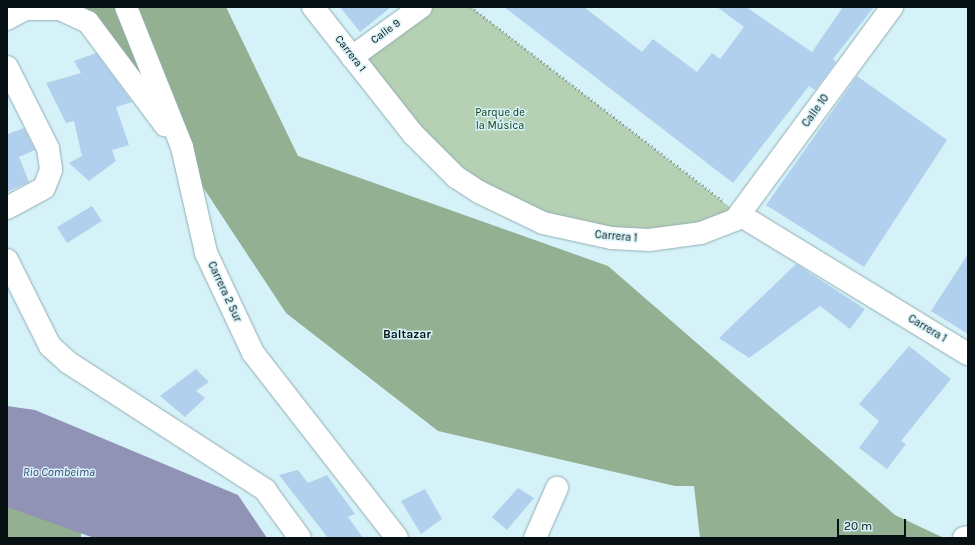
<!DOCTYPE html>
<meta charset="utf-8">
<style>
body{margin:0}
#map{position:relative;width:975px;height:545px;overflow:hidden;background:#d5f2f8;font-family:Karla,sans-serif}
div>[style]{position:absolute}
.green>*{inset:0;background:#b5d0b3}
.forest>*{inset:0;background:#94b092}
.water>*{inset:0;background:#9193b6}
.building>*{inset:0;background:#b1d0ed}
.path>*{height:2.5px;margin-top:-1.25px;transform-origin:0;background:repeating-linear-gradient(90deg,#84999d 0 1px,transparent 0 4px)}
.roads{filter:drop-shadow(0 0 1px #92adb3) drop-shadow(0 0 1px #92adb3)}
.minor>*{height:22px;margin:-11px;padding:0 11px;transform-origin:11px;border-radius:11px;background:#fff}
span{translate:-50% -50%;white-space:nowrap;text-align:center;line-height:1.15;-webkit-text-stroke:3px #d5f2f8;paint-order:stroke}
.street-label{font-size:11px;color:#071113}
.park-label{font-size:11px;color:#0e370e}
.neighbourhood-label{font-size:12px;color:#071113;font-weight:700}
.water-label{font-size:12px;color:#434375;font-style:italic}
.frame{position:absolute;inset:0;border:8px solid #071113;pointer-events:none}
.scale{position:absolute;left:837px;top:519px;width:69px;height:18px;box-sizing:border-box;border:2px solid #071113;border-top:0;padding-left:5px;font-size:12px;line-height:14px;white-space:nowrap;color:#071113;-webkit-text-stroke:3px #d5f2f8;paint-order:stroke}
</style>
<div id="map">
<div class="green">
<i style="clip-path:polygon(421px 7px,471px 7px,740px 215px,611px 238px,479px 192px,352px 57px)"></i>
</div>
<div class="forest">
<i style="clip-path:polygon(84px 7px,226px 7px,298px 156px,608px 266px,895px 515px,944px 538px,700px 538px,694px 486px,675px 486px,438px 431px,286px 313px)"></i>
<i style="clip-path:polygon(7px 446px,81px 531px,81px 538px,7px 538px)"></i>
</div>
<div class="water">
<i style="clip-path:polygon(7px 406px,35px 410px,238px 495px,267px 538px,94px 538px,7px 507px)"></i>
</div>
<div class="building">
<i style="clip-path:polygon(340px 7px,391px 7px,360px 32px)"></i>
<i style="clip-path:polygon(504px 7px,584px 7px,642px 52px,653px 39px,697px 72px,712px 53px,720px 59px,744px 27px,717px 7px,746px 7px,812px 52px,843px 7px,874px 7px,833px 59px,836px 62px,815px 90px,809px 86px,733px 183px)"></i>
<i style="clip-path:polygon(96px 53px,132px 102px,116px 107px,129px 145px,112px 150px,116px 161px,89px 181px,69px 163px,82px 156px,74px 121px,66px 123px,46px 83px,81px 73px,74px 61px)"></i>
<i style="clip-path:polygon(857px 76px,947px 140px,864px 267px,766px 205px)"></i>
<i style="clip-path:polygon(24px 128px,35px 150px,19px 157px,29px 182px,7px 192px,7px 131px,8px 134px)"></i>
<i style="clip-path:polygon(92px 206px,102px 221px,67px 243px,57px 227px)"></i>
<i style="clip-path:polygon(968px 254px,968px 334px,931px 311px)"></i>
<i style="clip-path:polygon(796px 264px,865px 309px,850px 329px,820px 306px,749px 358px,719px 338px)"></i>
<i style="clip-path:polygon(909px 346px,951px 379px,901px 441px,906px 444px,887px 469px,859px 448px,879px 421px,859px 404px)"></i>
<i style="clip-path:polygon(196px 369px,209px 382px,196px 391px,205px 398px,185px 417px,160px 396px)"></i>
<i style="clip-path:polygon(298px 470px,308px 483px,327px 475px,355px 514px,348px 517px,363px 538px,328px 538px,279px 475px)"></i>
<i style="clip-path:polygon(518px 488px,534px 498px,507px 530px,492px 517px)"></i>
<i style="clip-path:polygon(425px 489px,442px 519px,421px 534px,401px 501px)"></i>
</div>
<div class="path">
<i style="left:471px;top:7px;width:318px;rotate:37.6deg"></i>
</div>
<div class="roads">
<div class="minor">
<i style="left:126px;top:7px;width:151px;rotate:68.2deg"></i>
<i style="left:182px;top:147px;width:109px;rotate:77.2deg"></i>
<i style="left:206px;top:253px;width:110px;rotate:64.8deg"></i>
<i style="left:253px;top:353px;width:234px;rotate:52.1deg"></i>
<i style="left:313px;top:7px;width:162px;rotate:51.8deg"></i>
<i style="left:413px;top:134px;width:61px;rotate:45deg"></i>
<i style="left:456px;top:177px;width:27px;rotate:33deg"></i>
<i style="left:479px;top:192px;width:71px;rotate:25.8deg"></i>
<i style="left:543px;top:223px;width:70px;rotate:12.4deg"></i>
<i style="left:611px;top:238px;width:38px;rotate:3deg"></i>
<i style="left:649px;top:240px;width:52px;rotate:-7.7deg"></i>
<i style="left:701px;top:233px;width:36px;rotate:-21deg"></i>
<i style="left:735px;top:220px;width:265px;rotate:-53.6deg"></i>
<i style="left:7px;top:19px;width:21px;rotate:-29deg"></i>
<i style="left:25px;top:9px;width:35px"></i>
<i style="left:60px;top:9px;width:31px;rotate:25deg"></i>
<i style="left:88px;top:22px;width:129px;rotate:53.2deg"></i>
<i style="left:352px;top:57px;width:85px;rotate:-35.9deg"></i>
<i style="left:7px;top:67px;width:91px;rotate:63.2deg"></i>
<i style="left:48px;top:148px;width:22px;rotate:82deg"></i>
<i style="left:51px;top:170px;width:19px;rotate:111deg"></i>
<i style="left:44px;top:188px;width:42px;rotate:151.6deg"></i>
<i style="left:740px;top:215px;width:267px;rotate:31.4deg"></i>
<i style="left:7px;top:260px;width:96px;rotate:63.4deg"></i>
<i style="left:50px;top:346px;width:25px;rotate:42deg"></i>
<i style="left:69px;top:363px;width:234px;rotate:32.9deg"></i>
<i style="left:265px;top:490px;width:59px;rotate:53.9deg"></i>
<i style="left:535px;top:538px;width:55px;rotate:-66.3deg"></i>
<i style="left:964px;top:538px;width:4px;rotate:-14deg"></i>
</div>
</div>
<div class="street-label">
<span style="left:386px;top:32px;rotate:-36deg">Calle 9</span>
<span style="left:350px;top:54px;rotate:52deg">Carrera 1</span>
<span style="left:816px;top:111px;rotate:-54deg">Calle 10</span>
<span style="left:616px;top:237px;rotate:5deg">Carrera 1</span>
<span style="left:224px;top:292px;rotate:65deg">Carrera 2 Sur</span>
<span style="left:927px;top:329px;rotate:31deg">Carrera 1</span>
</div>
<div class="park-label">
<span style="left:500px;top:120px">Parque de<br>la Música</span>
</div>
<div class="neighbourhood-label">
<span style="left:407px;top:335px">Baltazar</span>
</div>
<div class="water-label">
<span style="left:59px;top:473px">Rio Combeima</span>
</div>
<div class="frame"></div>
<div class="scale">20 m</div>
</div>
